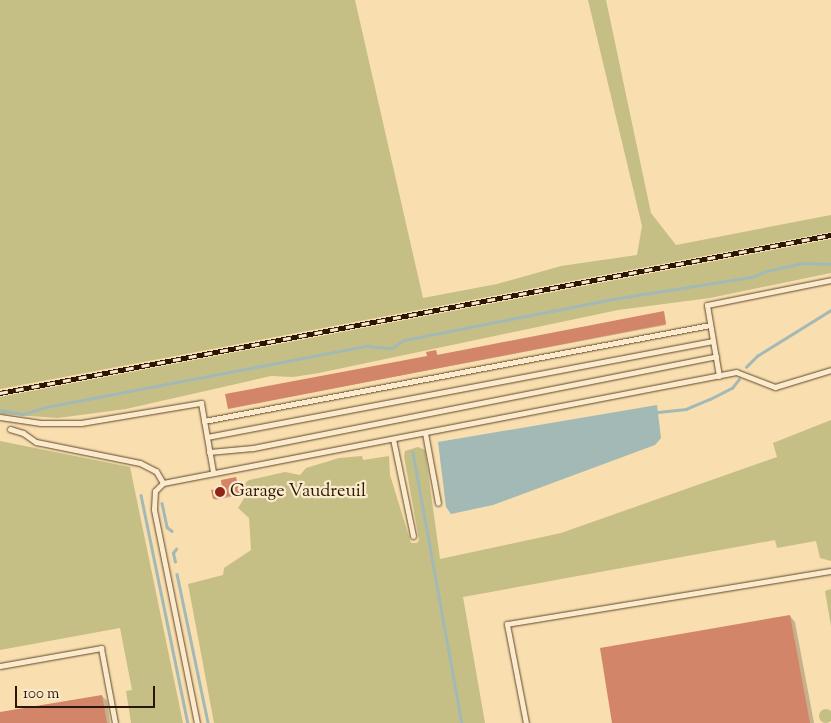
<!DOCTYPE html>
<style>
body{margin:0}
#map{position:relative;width:831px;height:723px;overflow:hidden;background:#f9deaf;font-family:"Sorts Mill Goudy",serif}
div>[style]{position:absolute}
.green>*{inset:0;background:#c5bf85}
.round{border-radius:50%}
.water>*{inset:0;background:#a2b9b6}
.shadow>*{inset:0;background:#0003}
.stream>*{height:2.5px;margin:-1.25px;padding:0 1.25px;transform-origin:1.25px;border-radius:1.25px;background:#a2b9b6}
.building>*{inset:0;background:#d28569}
.roads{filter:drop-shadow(0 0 1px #5e482e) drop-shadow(0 0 1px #5e482e)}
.lane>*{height:5px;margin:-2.5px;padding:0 2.5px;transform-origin:2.5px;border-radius:2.5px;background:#fbeacb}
.rail>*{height:4.5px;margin-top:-2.25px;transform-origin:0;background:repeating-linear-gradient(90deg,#fbeacb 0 8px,#2a1603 0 16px);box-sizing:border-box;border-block:1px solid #2a1603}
.dots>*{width:14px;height:14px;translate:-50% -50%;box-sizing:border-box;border:2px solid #fbeacb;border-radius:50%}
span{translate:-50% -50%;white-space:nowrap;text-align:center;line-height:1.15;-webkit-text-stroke:4.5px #fbeacb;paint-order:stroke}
.poi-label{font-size:18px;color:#2a1603}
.left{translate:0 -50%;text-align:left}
.scale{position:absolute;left:15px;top:686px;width:140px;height:22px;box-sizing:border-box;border:2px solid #2a1603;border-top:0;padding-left:6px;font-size:15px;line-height:18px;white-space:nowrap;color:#2a1603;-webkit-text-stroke:4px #fbeacb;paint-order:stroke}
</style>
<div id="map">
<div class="green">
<i style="clip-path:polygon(0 0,355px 0,423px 298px,497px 284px,561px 266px,637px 255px,642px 226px,588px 0,606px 0,651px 213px,676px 245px,831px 215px,831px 232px,0 389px)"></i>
<i style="clip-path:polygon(831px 239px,831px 273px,710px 298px,618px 310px,319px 373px,293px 377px,271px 376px,126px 409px,58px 418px,0 414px,0 397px)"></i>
<i style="clip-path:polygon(831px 420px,831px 561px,820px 558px,816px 541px,777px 548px,775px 540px,463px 597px,485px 723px,214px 723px,188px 584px,223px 575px,224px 568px,251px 550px,249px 518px,238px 508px,245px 497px,245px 483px,249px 480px,285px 472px,300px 475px,306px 468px,339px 458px,362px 456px,363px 460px,389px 456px,390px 475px,411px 543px,417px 543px,419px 540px,404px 456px,405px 451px,418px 447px,425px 450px,440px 559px,561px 533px,777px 457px,773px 443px)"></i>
<i style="clip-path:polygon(0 441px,130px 467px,183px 723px,131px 723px,126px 691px,132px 690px,120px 628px,0 650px)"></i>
<i style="clip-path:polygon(831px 589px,831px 626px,825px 591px)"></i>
<i class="round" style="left:819px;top:709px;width:14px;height:14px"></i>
</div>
<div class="water">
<i style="clip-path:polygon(657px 405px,661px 438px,655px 445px,493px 505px,451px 514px,446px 507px,438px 442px)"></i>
</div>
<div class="shadow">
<i style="clip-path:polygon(664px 314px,666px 325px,229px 408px,428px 357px,436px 351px,438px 356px)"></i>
<i style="clip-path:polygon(236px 478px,240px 495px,215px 500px,212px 491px,224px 488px)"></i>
<i style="clip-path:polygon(790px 616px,795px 622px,814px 723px,613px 723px)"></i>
<i style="clip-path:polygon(102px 696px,107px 701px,110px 723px,0 723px,0 713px)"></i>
</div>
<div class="stream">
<i style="left:392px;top:348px;width:14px;rotate:-34deg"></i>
<i style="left:404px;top:340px;width:219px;rotate:-11.1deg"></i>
<i style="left:619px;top:298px;width:135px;rotate:-9deg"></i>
<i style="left:752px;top:277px;width:15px;rotate:-23deg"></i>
<i style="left:766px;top:271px;width:40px;rotate:-12deg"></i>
<i style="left:805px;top:263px;width:26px;rotate:2deg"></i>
<i style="left:746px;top:367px;width:16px;rotate:-45deg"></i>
<i style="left:757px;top:356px;width:87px;rotate:-31.9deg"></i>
<i style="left:0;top:410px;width:23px;rotate:10deg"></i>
<i style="left:23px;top:414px;width:24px;rotate:-17deg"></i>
<i style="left:46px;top:407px;width:327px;rotate:-10.8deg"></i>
<i style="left:367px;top:346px;width:25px;rotate:5deg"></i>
<i style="left:658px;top:412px;width:28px;rotate:-6deg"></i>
<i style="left:686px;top:409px;width:26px;rotate:-23deg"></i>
<i style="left:710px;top:399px;width:25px;rotate:-27deg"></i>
<i style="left:732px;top:388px;width:11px;rotate:-52deg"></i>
<i style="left:413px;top:452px;width:275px;rotate:79.8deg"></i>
<i style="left:141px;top:495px;width:233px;rotate:78.4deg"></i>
<i style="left:162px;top:503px;width:25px;rotate:78deg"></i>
<i style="left:167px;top:527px;width:6px;rotate:39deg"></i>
<i style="left:175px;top:562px;width:9px;rotate:-103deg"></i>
<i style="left:173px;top:553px;width:5px;rotate:-53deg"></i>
<i style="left:177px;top:574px;width:152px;rotate:78.2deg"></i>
</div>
<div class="building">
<i style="clip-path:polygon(664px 311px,666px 324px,228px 409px,225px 394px,427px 356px,426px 352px,436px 350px,437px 355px)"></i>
<i style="clip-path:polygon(236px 477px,240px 494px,213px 499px,211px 490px,222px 488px,221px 480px)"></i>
<i style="clip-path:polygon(790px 615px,810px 723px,612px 723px,600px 648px)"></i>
<i style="clip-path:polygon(102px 695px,107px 723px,0 723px,0 712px)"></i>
</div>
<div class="roads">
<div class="lane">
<i style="left:719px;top:376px;width:72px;rotate:-99.6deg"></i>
<i style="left:707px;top:305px;width:126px;rotate:-11.4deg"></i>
<i style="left:0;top:417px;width:41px;rotate:8.3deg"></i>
<i style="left:41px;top:423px;width:40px"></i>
<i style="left:81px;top:423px;width:122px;rotate:-9.5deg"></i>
<i style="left:201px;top:403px;width:70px;rotate:80.1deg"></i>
<i style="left:204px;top:421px;width:515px;rotate:-10.74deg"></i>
<i style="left:10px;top:429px;width:14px;rotate:17deg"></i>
<i style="left:23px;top:433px;width:16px;rotate:35deg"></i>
<i style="left:36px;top:442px;width:106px;rotate:11.4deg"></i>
<i style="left:140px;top:463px;width:18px;rotate:27deg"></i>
<i style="left:156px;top:471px;width:14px;rotate:60deg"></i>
<i style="left:425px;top:433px;width:71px;rotate:79.5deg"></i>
<i style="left:207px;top:437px;width:515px;rotate:-10.74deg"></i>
<i style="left:393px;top:439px;width:99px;rotate:78.3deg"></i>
<i style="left:209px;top:452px;width:44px;rotate:-5.2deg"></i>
<i style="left:253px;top:448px;width:472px;rotate:-11.2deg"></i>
<i style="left:0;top:666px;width:103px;rotate:-10.1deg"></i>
<i style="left:101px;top:648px;width:76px;rotate:79.4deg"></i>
<i style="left:197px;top:723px;width:218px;rotate:-101.4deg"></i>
<i style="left:154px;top:509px;width:18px;rotate:-87deg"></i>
<i style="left:155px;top:491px;width:11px;rotate:-45deg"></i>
<i style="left:163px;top:483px;width:584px;rotate:-10.96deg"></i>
<i style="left:736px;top:372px;width:42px;rotate:21deg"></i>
<i style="left:775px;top:387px;width:59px;rotate:-16.9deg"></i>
<i style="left:526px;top:723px;width:101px;rotate:-100.9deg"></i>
<i style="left:507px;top:624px;width:328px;rotate:-9.3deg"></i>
</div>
</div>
<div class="rail">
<i style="left:0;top:393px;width:846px;rotate:-10.77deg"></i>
</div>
<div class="dots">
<i style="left:220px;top:492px;background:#8f2418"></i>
</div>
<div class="poi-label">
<span class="left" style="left:230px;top:492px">Garage Vaudreuil</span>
</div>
<div class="scale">100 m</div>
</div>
